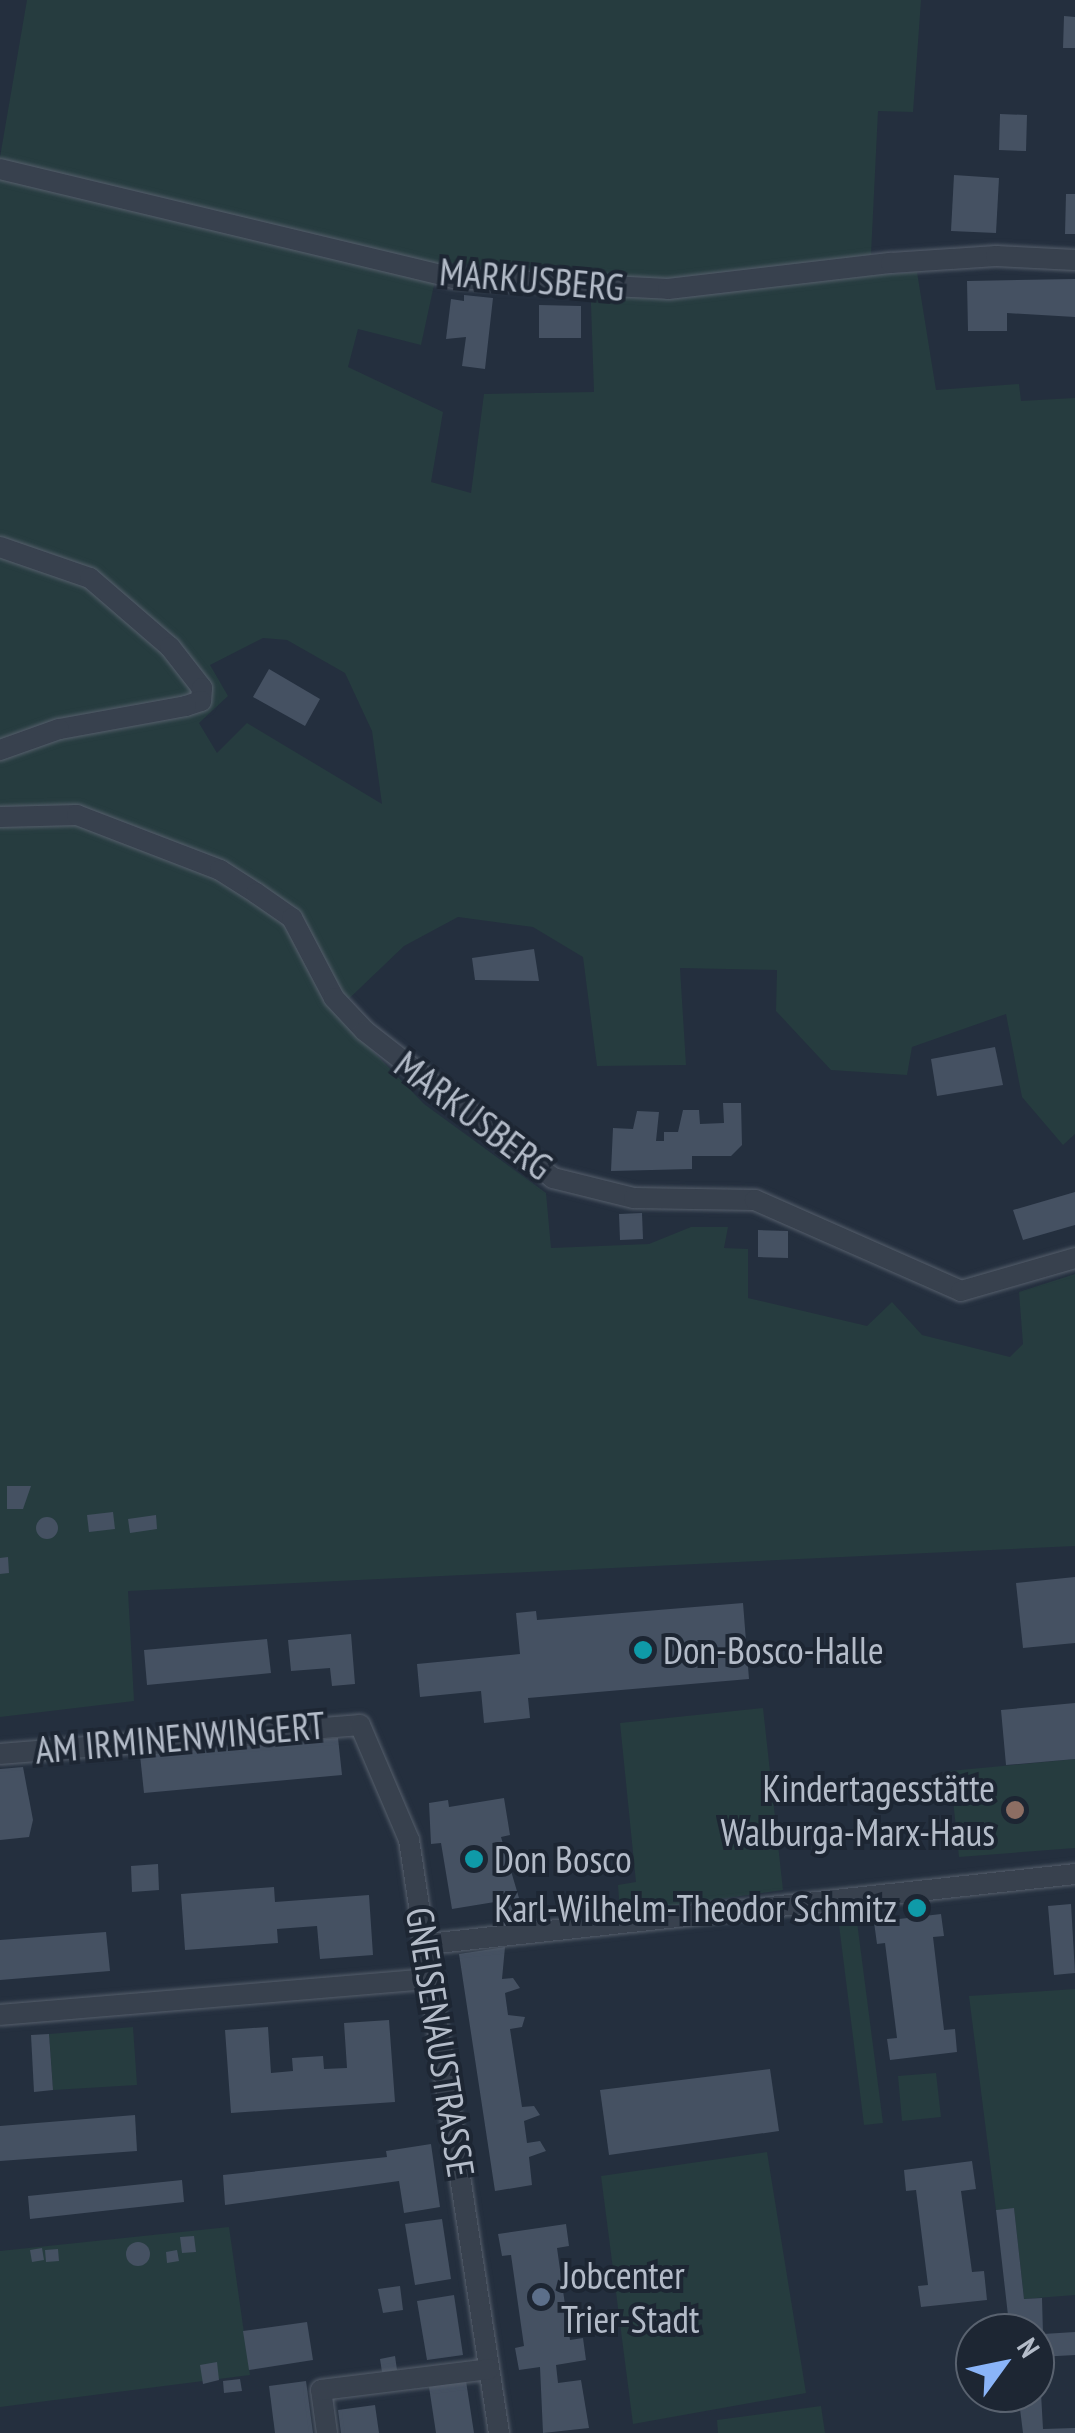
<!DOCTYPE html>
<meta charset="utf-8">
<style>
body{margin:0}
#map{position:relative;width:1075px;height:2433px;overflow:hidden;background:#242f3e;font-family:"PT Sans Narrow",sans-serif}
div>[style]{position:absolute}
.green>*{inset:0;background:#263c3f}
.building>*{inset:0;background:#455162}
.round{border-radius:50%}
.roads{filter:drop-shadow(0 0 2px #565f6c) drop-shadow(0 0 2px #565f6c)}
.minor>*{height:20px;margin:-10px;padding:0 10px;transform-origin:10px;border-radius:10px;background:#38414e}
.dots>*{width:28px;height:28px;translate:-50% -50%;box-sizing:border-box;border:5px solid #1d2633;border-radius:50%}
span{translate:-50% -50%;white-space:nowrap;text-align:center;line-height:1.15;-webkit-text-stroke:8px #1d2633;paint-order:stroke}
.street-label{font-size:38px;color:#b4bcc9}
.poi-label{font-size:38px;color:#b4bcc9}
.left{translate:0 -50%;text-align:left}
.right{translate:-100% -50%;text-align:right}
.north{position:absolute;left:955px;top:2313px;width:100px;height:100px;box-sizing:border-box;background:#1d2633;border:2px solid #59626f;border-radius:50%;rotate:57deg;font-size:28px;font-weight:700;line-height:40px;text-align:center;color:#b4bcc9}
.north::after{content:'';display:block;margin:auto;width:35px;height:45px;background:#8ab4f8;clip-path:polygon(50% 0,100% 100%,50% 72%,0 100%)}
</style>
<div id="map">
<div class="green">
<i style="clip-path:polygon(evenodd,27px 0,921px 0,913px 112px,878px 111px,870px 275px,917px 272px,936px 390px,1019px 384px,1021px 401px,1075px 398px,1075px 1134px,1063px 1145px,1022px 1097px,1006px 1014px,912px 1047px,907px 1075px,831px 1070px,776px 1011px,777px 970px,680px 968px,686px 1065px,597px 1066px,583px 957px,533px 927px,458px 917px,404px 946px,335px 1012px,424px 1104px,546px 1193px,551px 1248px,649px 1244px,691px 1227px,728px 1227px,724px 1248px,748px 1249px,748px 1298px,867px 1326px,892px 1302px,922px 1335px,1010px 1357px,1023px 1344px,1019px 1292px,1075px 1274px,1075px 1546px,128px 1591px,134px 1701px,0 1717px,0 157px,27px 0,439px 262px,590px 276px,594px 392px,484px 394px,471px 493px,431px 482px,443px 412px,348px 367px,358px 329px,421px 345px,439px 262px,27px 0,263px 638px,287px 640px,345px 673px,372px 731px,382px 804px,247px 723px,217px 753px,199px 723px,228px 696px,210px 665px,263px 638px)"></i>
<i style="clip-path:polygon(763px 1708px,783px 1890px,620px 1913px,618px 1885px,636px 1882px,620px 1723px)"></i>
<i style="clip-path:polygon(1075px 1759px,1075px 1848px,959px 1857px,950px 1771px)"></i>
<i style="clip-path:polygon(856px 1914px,883px 2123px,864px 2125px,838px 1917px)"></i>
<i style="clip-path:polygon(1075px 1989px,1075px 2295px,1024px 2299px,1014px 2209px,996px 2210px,969px 1996px)"></i>
<i style="clip-path:polygon(133px 2027px,137px 2085px,53px 2090px,49px 2034px)"></i>
<i style="clip-path:polygon(936px 2073px,941px 2117px,902px 2121px,898px 2076px)"></i>
<i style="clip-path:polygon(767px 2152px,806px 2393px,633px 2424px,601px 2176px)"></i>
<i style="clip-path:polygon(229px 2227px,250px 2375px,0 2407px,0 2251px)"></i>
<i style="clip-path:polygon(821px 2406px,825px 2433px,718px 2433px,717px 2420px)"></i>
</div>
<div class="building">
<i style="clip-path:polygon(1064px 16px,1075px 17px,1075px 48px,1063px 48px)"></i>
<i style="clip-path:polygon(1000px 114px,1027px 115px,1026px 151px,999px 150px)"></i>
<i style="clip-path:polygon(954px 175px,999px 178px,996px 233px,951px 231px)"></i>
<i style="clip-path:polygon(1066px 194px,1075px 194px,1075px 234px,1065px 234px)"></i>
<i style="clip-path:polygon(1075px 279px,1075px 317px,1007px 313px,1007px 331px,968px 331px,967px 281px)"></i>
<i style="clip-path:polygon(464px 295px,493px 298px,485px 369px,462px 366px,466px 337px,446px 339px,451px 299px,464px 301px)"></i>
<i style="clip-path:polygon(539px 305px,581px 306px,581px 338px,539px 338px)"></i>
<i style="clip-path:polygon(269px 669px,320px 699px,305px 726px,253px 697px)"></i>
<i style="clip-path:polygon(534px 949px,539px 981px,475px 980px,472px 958px)"></i>
<i style="clip-path:polygon(995px 1047px,1003px 1085px,937px 1096px,931px 1059px)"></i>
<i style="clip-path:polygon(723px 1103px,741px 1103px,742px 1145px,731px 1156px,692px 1156px,692px 1169px,611px 1171px,613px 1128px,633px 1129px,637px 1111px,659px 1112px,656px 1141px,664px 1141px,664px 1132px,678px 1132px,683px 1110px,699px 1110px,700px 1124px,724px 1123px)"></i>
<i style="clip-path:polygon(1075px 1192px,1075px 1225px,1023px 1240px,1013px 1210px)"></i>
<i style="clip-path:polygon(642px 1213px,643px 1239px,620px 1240px,619px 1214px)"></i>
<i style="clip-path:polygon(758px 1230px,788px 1231px,788px 1258px,758px 1257px)"></i>
<i style="clip-path:polygon(7px 1486px,31px 1486px,23px 1509px,7px 1509px)"></i>
<i style="clip-path:polygon(113px 1512px,115px 1529px,89px 1532px,87px 1515px)"></i>
<i style="clip-path:polygon(156px 1515px,157px 1529px,130px 1533px,128px 1519px)"></i>
<i class="round" style="left:36px;top:1517px;width:22px;height:22px"></i>
<i style="clip-path:polygon(8px 1557px,9px 1573px,0 1574px,0 1558px)"></i>
<i style="clip-path:polygon(1075px 1577px,1075px 1643px,1023px 1648px,1016px 1583px)"></i>
<i style="clip-path:polygon(743px 1603px,749px 1679px,528px 1698px,530px 1718px,484px 1723px,481px 1691px,420px 1697px,417px 1664px,520px 1654px,516px 1613px,536px 1611px,537px 1620px)"></i>
<i style="clip-path:polygon(351px 1634px,355px 1684px,332px 1686px,330px 1668px,291px 1671px,288px 1640px)"></i>
<i style="clip-path:polygon(267px 1639px,271px 1673px,147px 1685px,144px 1650px)"></i>
<i style="clip-path:polygon(1075px 1703px,1075px 1759px,1006px 1765px,1001px 1710px)"></i>
<i style="clip-path:polygon(338px 1738px,342px 1775px,144px 1793px,140px 1755px)"></i>
<i style="clip-path:polygon(23px 1767px,33px 1820px,29px 1837px,0 1840px,0 1769px)"></i>
<i style="clip-path:polygon(504px 1798px,510px 1835px,501px 1837px,519px 1898px,452px 1909px,441px 1843px,431px 1844px,429px 1803px,448px 1800px,449px 1807px)"></i>
<i style="clip-path:polygon(158px 1864px,159px 1890px,132px 1892px,131px 1866px)"></i>
<i style="clip-path:polygon(274px 1887px,275px 1902px,369px 1895px,373px 1955px,320px 1959px,317px 1926px,277px 1929px,278px 1943px,185px 1950px,181px 1894px)"></i>
<i style="clip-path:polygon(535px 1900px,538px 1920px,498px 1926px,496px 1905px)"></i>
<i style="clip-path:polygon(1071px 1904px,1075px 1973px,1054px 1975px,1048px 1906px)"></i>
<i style="clip-path:polygon(941px 1914px,944px 1936px,933px 1937px,944px 2030px,955px 2029px,957px 2052px,890px 2060px,887px 2039px,897px 2038px,885px 1943px,877px 1944px,874px 1922px)"></i>
<i style="clip-path:polygon(106px 1932px,110px 1971px,0 1980px,0 1940px)"></i>
<i style="clip-path:polygon(505px 1947px,502px 1979px,513px 1978px,520px 1988px,505px 1993px,508px 2015px,525px 2017px,522px 2027px,510px 2029px,522px 2107px,534px 2106px,540px 2115px,524px 2121px,527px 2143px,540px 2141px,546px 2151px,529px 2157px,532px 2185px,495px 2191px,459px 1954px)"></i>
<i style="clip-path:polygon(389px 2020px,395px 2102px,231px 2113px,225px 2030px,268px 2027px,271px 2073px,293px 2071px,292px 2058px,323px 2056px,324px 2069px,347px 2068px,344px 2023px)"></i>
<i style="clip-path:polygon(49px 2034px,53px 2090px,34px 2092px,31px 2035px)"></i>
<i style="clip-path:polygon(770px 2069px,779px 2131px,609px 2155px,600px 2090px)"></i>
<i style="clip-path:polygon(135px 2115px,137px 2151px,0 2161px,0 2126px)"></i>
<i style="clip-path:polygon(431px 2144px,440px 2207px,404px 2213px,399px 2181px,225px 2205px,223px 2175px,387px 2157px,386px 2151px)"></i>
<i style="clip-path:polygon(972px 2161px,976px 2189px,961px 2191px,972px 2272px,984px 2271px,987px 2300px,921px 2307px,918px 2286px,928px 2285px,916px 2190px,906px 2191px,904px 2170px)"></i>
<i style="clip-path:polygon(182px 2180px,184px 2202px,30px 2219px,28px 2196px)"></i>
<i style="clip-path:polygon(1014px 2208px,1024px 2299px,1042px 2298px,1043px 2334px,1075px 2332px,1075px 2355px,1039px 2357px,1043px 2429px,1075px 2428px,1075px 2433px,1023px 2433px,1018px 2393px,1035px 2393px,1035px 2333px,1010px 2333px,996px 2210px)"></i>
<i style="clip-path:polygon(442px 2219px,451px 2279px,415px 2285px,405px 2224px)"></i>
<i style="clip-path:polygon(566px 2224px,569px 2246px,557px 2248px,570px 2340px,583px 2338px,586px 2360px,556px 2365px,558px 2383px,581px 2380px,589px 2428px,543px 2433px,540px 2367px,519px 2370px,515px 2348px,524px 2346px,511px 2255px,502px 2256px,498px 2234px)"></i>
<i style="clip-path:polygon(194px 2236px,196px 2252px,182px 2253px,180px 2237px)"></i>
<i class="round" style="left:126px;top:2242px;width:24px;height:24px"></i>
<i style="clip-path:polygon(42px 2248px,44px 2260px,32px 2262px,30px 2250px)"></i>
<i style="clip-path:polygon(58px 2249px,59px 2261px,46px 2262px,45px 2250px)"></i>
<i style="clip-path:polygon(177px 2250px,179px 2261px,167px 2263px,166px 2252px)"></i>
<i style="clip-path:polygon(400px 2286px,403px 2310px,383px 2313px,378px 2289px)"></i>
<i style="clip-path:polygon(454px 2295px,463px 2355px,427px 2360px,417px 2301px)"></i>
<i style="clip-path:polygon(307px 2322px,313px 2360px,249px 2370px,243px 2331px)"></i>
<i style="clip-path:polygon(395px 2356px,397px 2370px,382px 2372px,380px 2359px)"></i>
<i style="clip-path:polygon(217px 2362px,219px 2380px,203px 2384px,200px 2365px)"></i>
<i style="clip-path:polygon(240px 2379px,242px 2391px,224px 2393px,223px 2381px)"></i>
<i style="clip-path:polygon(306px 2381px,313px 2433px,275px 2433px,269px 2386px)"></i>
<i style="clip-path:polygon(466px 2381px,474px 2433px,436px 2433px,429px 2387px)"></i>
<i style="clip-path:polygon(375px 2405px,379px 2433px,341px 2433px,338px 2410px)"></i>
</div>
<div class="roads">
<div class="minor">
<i style="left:0;top:169px;width:466px;rotate:13.5deg"></i>
<i style="left:453px;top:278px;width:215px;rotate:2.9deg"></i>
<i style="left:668px;top:289px;width:225px;rotate:-6.7deg"></i>
<i style="left:891px;top:263px;width:105px;rotate:-3.8deg"></i>
<i style="left:996px;top:256px;width:79px;rotate:2.9deg"></i>
<i style="left:0;top:547px;width:95px;rotate:19deg"></i>
<i style="left:90px;top:578px;width:106px;rotate:40.8deg"></i>
<i style="left:170px;top:647px;width:52px;rotate:52deg"></i>
<i style="left:202px;top:688px;width:13px;rotate:94deg"></i>
<i style="left:201px;top:701px;width:16px;rotate:162deg"></i>
<i style="left:186px;top:706px;width:129px;rotate:169.7deg"></i>
<i style="left:59px;top:729px;width:63px;rotate:160.4deg"></i>
<i style="left:0;top:817px;width:77px;rotate:-1.5deg"></i>
<i style="left:77px;top:815px;width:153px;rotate:21deg"></i>
<i style="left:220px;top:870px;width:43px;rotate:32.6deg"></i>
<i style="left:256px;top:893px;width:44px;rotate:34.8deg"></i>
<i style="left:292px;top:918px;width:90px;rotate:62.3deg"></i>
<i style="left:334px;top:998px;width:45px;rotate:46.8deg"></i>
<i style="left:365px;top:1031px;width:239px;rotate:38deg"></i>
<i style="left:553px;top:1178px;width:83px;rotate:13.9deg"></i>
<i style="left:634px;top:1198px;width:121px;rotate:0.9deg"></i>
<i style="left:755px;top:1200px;width:225px;rotate:23.8deg"></i>
<i style="left:961px;top:1291px;width:119px;rotate:-16.1deg"></i>
<i style="left:0;top:1754px;width:361px;rotate:-4.6deg"></i>
<i style="left:360px;top:1725px;width:125px;rotate:66.9deg"></i>
<i style="left:409px;top:1840px;width:600px;rotate:81.37deg"></i>
<i style="left:428px;top:1944px;width:651px;rotate:-6.17deg"></i>
<i style="left:0;top:2015px;width:434px;rotate:-4.8deg"></i>
<i style="left:327px;top:2433px;width:43px;rotate:-97.9deg"></i>
<i style="left:321px;top:2390px;width:169px;rotate:-7.1deg"></i>
</div>
</div>
<div class="dots">
<i style="left:643px;top:1650px;background:#0f9aa8"></i>
<i style="left:1015px;top:1810px;background:#8d6e63"></i>
<i style="left:474px;top:1859px;background:#0f9aa8"></i>
<i style="left:917px;top:1908px;background:#0f9aa8"></i>
<i style="left:541px;top:2297px;background:#5c6f8a"></i>
</div>
<div class="street-label">
<span style="left:532px;top:279px;rotate:5deg">MARKUSBERG</span>
<span style="left:474px;top:1115px;rotate:37deg">MARKUSBERG</span>
<span style="left:180px;top:1737px;rotate:-5deg">AM IRMINENWINGERT</span>
<span style="left:441px;top:2042px;rotate:81deg">GNEISENAUSTRASSE</span>
</div>
<div class="poi-label">
<span class="left" style="left:663px;top:1650px">Don-Bosco-Halle</span>
<span class="right" style="left:995px;top:1810px">Kindertagesstätte<br>Walburga-Marx-Haus</span>
<span class="left" style="left:494px;top:1859px">Don Bosco</span>
<span class="right" style="left:897px;top:1908px">Karl-Wilhelm-Theodor Schmitz</span>
<span class="left" style="left:561px;top:2297px">Jobcenter<br>Trier-Stadt</span>
</div>
<div class="north">N</div>
</div>
